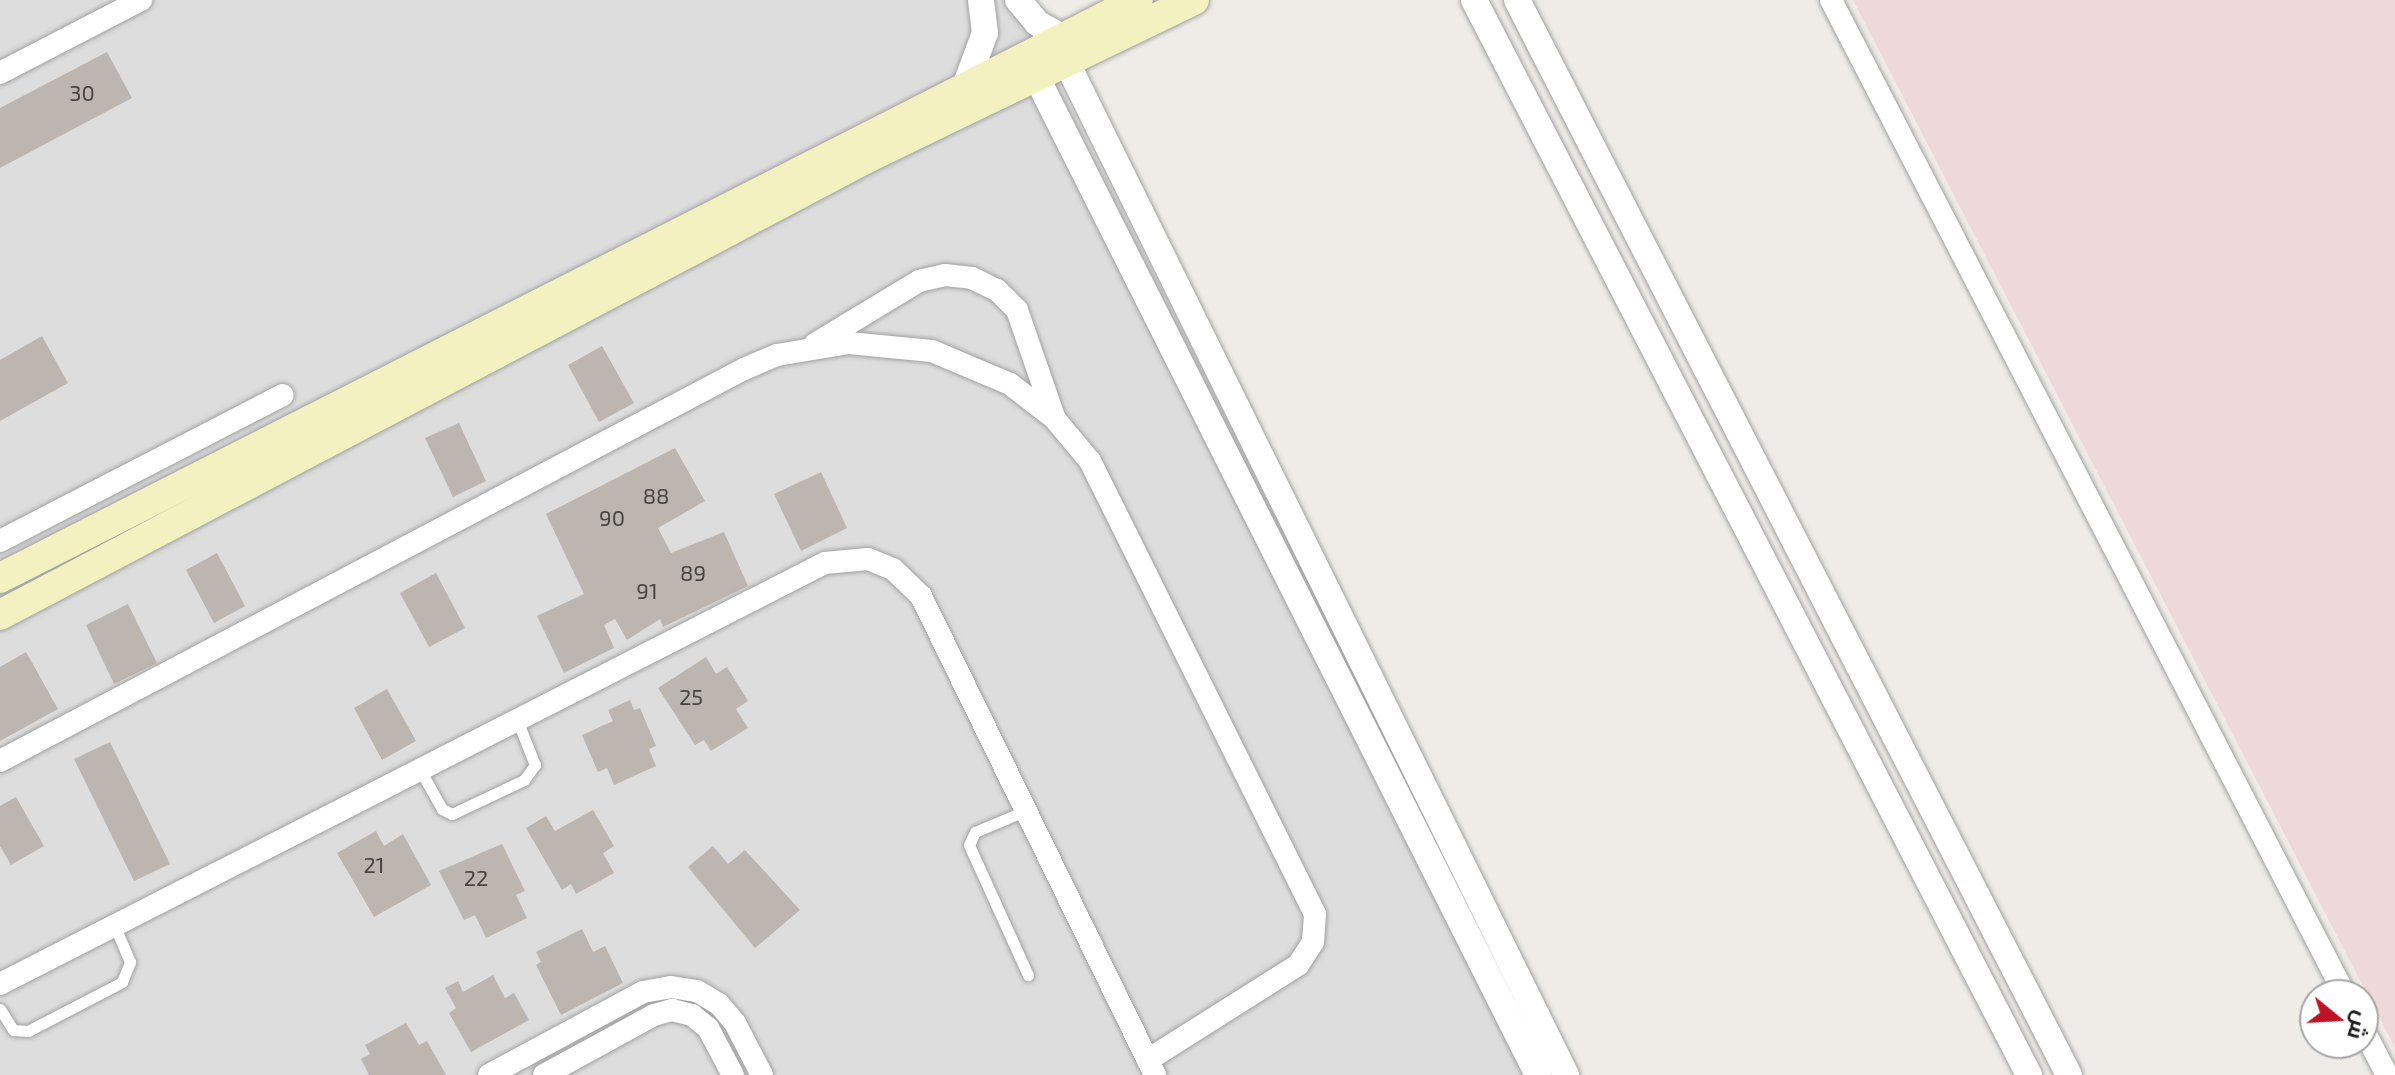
<!DOCTYPE html>
<meta charset="utf-8">
<style>
body{margin:0}
#map{position:relative;width:2395px;height:1075px;overflow:hidden;background:#efece7;font-family:"Exo 2",Cairo,sans-serif}
div>[style]{position:absolute}
.residential>*{inset:0;background:#dedddd}
.commercial>*{inset:0;background:#eed8da}
.building>*{inset:0;background:#bdb5b0}
.roads{filter:drop-shadow(0 0 2px #a1a1a1) drop-shadow(0 0 2px #a1a1a1)}
.service>*{height:11px;margin:-5.5px;padding:0 5.5px;transform-origin:5.5px;border-radius:5.5px;background:#fff}
.minor>*{height:22px;margin:-11px;padding:0 11px;transform-origin:11px;border-radius:11px;background:#fff}
.tertiary>*{height:26px;margin:-13px;padding:0 13px;transform-origin:13px;border-radius:13px;background:#fff}
.secondary>*{height:30px;margin:-15px;padding:0 15px;transform-origin:15px;border-radius:15px;background:#f4f1c1}
span{translate:-50% -50%;white-space:nowrap;text-align:center;line-height:1.15;-webkit-text-stroke:6px #fff;paint-order:stroke}
.number-label{font-size:22px;color:#474544}
.number-label span{-webkit-text-stroke-width:0}
.north{position:absolute;left:2299px;top:979px;width:80px;height:80px;box-sizing:border-box;background:#fff;border:2px solid #a6a6a6;border-radius:50%;rotate:108deg;font-size:22px;font-weight:700;line-height:32px;text-align:center;color:#202020}
.north::after{content:'';display:block;margin:auto;width:28px;height:36px;background:#bc1424;clip-path:polygon(50% 0,100% 100%,50% 72%,0 100%)}
</style>
<div id="map">
<div class="residential">
<i style="clip-path:polygon(0 0,1017px 0,1551px 1075px,0 1075px)"></i>
</div>
<div class="commercial">
<i style="clip-path:polygon(1853px 0,2395px 0,2395px 1048px)"></i>
</div>
<div class="building">
<i style="clip-path:polygon(107px 52px,132px 98px,0 168px,0 108px)"></i>
<i style="clip-path:polygon(42px 336px,68px 383px,0 421px,0 360px)"></i>
<i style="clip-path:polygon(602px 346px,634px 403px,599px 422px,568px 365px)"></i>
<i style="clip-path:polygon(459px 423px,486px 481px,453px 497px,425px 438px)"></i>
<i style="clip-path:polygon(675px 448px,705px 501px,658px 528px,671px 553px,724px 532px,748px 586px,663px 627px,660px 619px,627px 640px,615px 619px,604px 625px,614px 648px,564px 673px,537px 616px,584px 594px,546px 514px)"></i>
<i style="clip-path:polygon(821px 472px,847px 528px,801px 551px,774px 494px)"></i>
<i style="clip-path:polygon(217px 553px,245px 606px,214px 623px,186px 570px)"></i>
<i style="clip-path:polygon(436px 573px,465px 628px,429px 647px,400px 593px)"></i>
<i style="clip-path:polygon(128px 604px,157px 663px,114px 684px,86px 625px)"></i>
<i style="clip-path:polygon(26px 652px,58px 709px,0 741px,0 667px)"></i>
<i style="clip-path:polygon(706px 657px,716px 674px,727px 667px,748px 701px,736px 709px,748px 728px,711px 751px,704px 740px,695px 745px,658px 688px)"></i>
<i style="clip-path:polygon(387px 689px,416px 741px,382px 760px,354px 708px)"></i>
<i style="clip-path:polygon(630px 700px,634px 710px,640px 708px,656px 746px,649px 749px,656px 766px,614px 785px,607px 768px,598px 772px,582px 735px,613px 721px,608px 710px)"></i>
<i style="clip-path:polygon(110px 742px,170px 864px,134px 881px,74px 759px)"></i>
<i style="clip-path:polygon(16px 797px,44px 846px,11px 865px,0 846px,0 806px)"></i>
<i style="clip-path:polygon(593px 810px,614px 846px,603px 853px,614px 873px,576px 894px,571px 884px,562px 890px,526px 828px,546px 816px,555px 831px)"></i>
<i style="clip-path:polygon(376px 831px,384px 846px,403px 834px,431px 885px,374px 917px,337px 853px)"></i>
<i style="clip-path:polygon(502px 844px,525px 891px,516px 895px,527px 918px,486px 938px,475px 915px,464px 920px,439px 871px)"></i>
<i style="clip-path:polygon(713px 846px,728px 864px,745px 850px,800px 910px,755px 948px,688px 867px)"></i>
<i style="clip-path:polygon(582px 929px,593px 952px,605px 946px,623px 983px,561px 1015px,536px 965px,541px 962px,536px 952px)"></i>
<i style="clip-path:polygon(493px 975px,505px 998px,514px 993px,529px 1020px,471px 1052px,449px 1013px,456px 1008px,445px 988px,458px 981px,463px 992px)"></i>
<i style="clip-path:polygon(406px 1023px,419px 1045px,427px 1041px,446px 1075px,369px 1075px,361px 1059px,370px 1054px,365px 1045px)"></i>
</div>
<div class="roads">
<div class="service">
<i style="left:419px;top:768px;width:47px;rotate:60.7deg"></i>
<i style="left:442px;top:809px;width:11px;rotate:27deg"></i>
<i style="left:452px;top:814px;width:80px;rotate:-25.3deg"></i>
<i style="left:524px;top:780px;width:19px;rotate:-54deg"></i>
<i style="left:535px;top:765px;width:52px;rotate:-111.6deg"></i>
<i style="left:1027px;top:810px;width:56px;rotate:157.1deg"></i>
<i style="left:975px;top:832px;width:14px;rotate:115deg"></i>
<i style="left:969px;top:845px;width:143px;rotate:65.6deg"></i>
<i style="left:0;top:1009px;width:25px;rotate:58deg"></i>
<i style="left:13px;top:1030px;width:15px;rotate:4deg"></i>
<i style="left:28px;top:1031px;width:106px;rotate:-27.5deg"></i>
<i style="left:122px;top:982px;width:22px;rotate:-68deg"></i>
<i style="left:130px;top:962px;width:39px;rotate:-113deg"></i>
</div>
<div class="minor">
<i style="left:1831px;top:0;width:1120px;rotate:62.68deg"></i>
<i style="left:0;top:73px;width:159px;rotate:-27.4deg"></i>
<i style="left:815px;top:344px;width:122px;rotate:-31.2deg"></i>
<i style="left:919px;top:281px;width:27px;rotate:-13deg"></i>
<i style="left:945px;top:275px;width:27px;rotate:6deg"></i>
<i style="left:972px;top:278px;width:28px;rotate:26deg"></i>
<i style="left:997px;top:290px;width:28px;rotate:45deg"></i>
<i style="left:1017px;top:310px;width:113px;rotate:70.9deg"></i>
<i style="left:0;top:541px;width:318px;rotate:-27.3deg"></i>
<i style="left:0;top:761px;width:841px;rotate:-27.78deg"></i>
<i style="left:744px;top:369px;width:36px;rotate:-23deg"></i>
<i style="left:777px;top:355px;width:73px;rotate:-9.5deg"></i>
<i style="left:849px;top:343px;width:83px;rotate:5.5deg"></i>
<i style="left:932px;top:351px;width:85px;rotate:22.9deg"></i>
<i style="left:1010px;top:384px;width:56px;rotate:37.7deg"></i>
<i style="left:1054px;top:418px;width:56px;rotate:50.1deg"></i>
<i style="left:1090px;top:461px;width:506px;rotate:63.59deg"></i>
<i style="left:1315px;top:914px;width:28px;rotate:94deg"></i>
<i style="left:1313px;top:942px;width:27px;rotate:123deg"></i>
<i style="left:1298px;top:965px;width:178px;rotate:147.7deg"></i>
<i style="left:0;top:984px;width:926px;rotate:-27.04deg"></i>
<i style="left:825px;top:563px;width:43px;rotate:-5.3deg"></i>
<i style="left:868px;top:559px;width:27px;rotate:22deg"></i>
<i style="left:893px;top:569px;width:39px;rotate:44deg"></i>
<i style="left:921px;top:596px;width:533px;rotate:63.96deg"></i>
<i style="left:2363px;top:1029px;width:52px;rotate:62.4deg"></i>
<i style="left:489px;top:1075px;width:175px;rotate:-28.3deg"></i>
<i style="left:643px;top:992px;width:28px;rotate:-10deg"></i>
<i style="left:671px;top:987px;width:26px;rotate:9deg"></i>
<i style="left:697px;top:991px;width:26px;rotate:31deg"></i>
<i style="left:719px;top:1004px;width:25px;rotate:50deg"></i>
<i style="left:735px;top:1023px;width:59px;rotate:62.6deg"></i>
<i style="left:544px;top:1075px;width:125px;rotate:-28.6deg"></i>
<i style="left:654px;top:1015px;width:19px;rotate:-16deg"></i>
<i style="left:672px;top:1010px;width:21px;rotate:14deg"></i>
<i style="left:692px;top:1015px;width:21px;rotate:39deg"></i>
<i style="left:708px;top:1028px;width:53px;rotate:62deg"></i>
</div>
<div class="tertiary">
<i style="left:1018px;top:0;width:30px;rotate:50deg"></i>
<i style="left:1037px;top:23px;width:29px;rotate:29deg"></i>
<i style="left:1474px;top:0;width:1210px;rotate:62.69deg"></i>
<i style="left:1517px;top:0;width:1208px;rotate:62.82deg"></i>
<i style="left:1065px;top:59px;width:1133px;rotate:63.75deg"></i>
<i style="left:1035px;top:74px;width:1120px;rotate:63.32deg"></i>
<i style="left:966px;top:84px;width:54px;rotate:-69.6deg"></i>
<i style="left:985px;top:33px;width:33px;rotate:-97deg"></i>
</div>
<div class="secondary">
<i style="left:0;top:578px;width:1276px;rotate:-26.93deg"></i>
<i style="left:0;top:615px;width:980px;rotate:-27.79deg"></i>
<i style="left:867px;top:158px;width:363px;rotate:-25.8deg"></i>
</div>
</div>
<div class="number-label">
<span style="left:82px;top:93px">30</span>
<span style="left:656px;top:496px">88</span>
<span style="left:612px;top:518px">90</span>
<span style="left:693px;top:573px">89</span>
<span style="left:647px;top:591px">91</span>
<span style="left:691px;top:697px">25</span>
<span style="left:374px;top:865px">21</span>
<span style="left:476px;top:878px">22</span>
</div>
<div class="north">ش</div>
</div>
